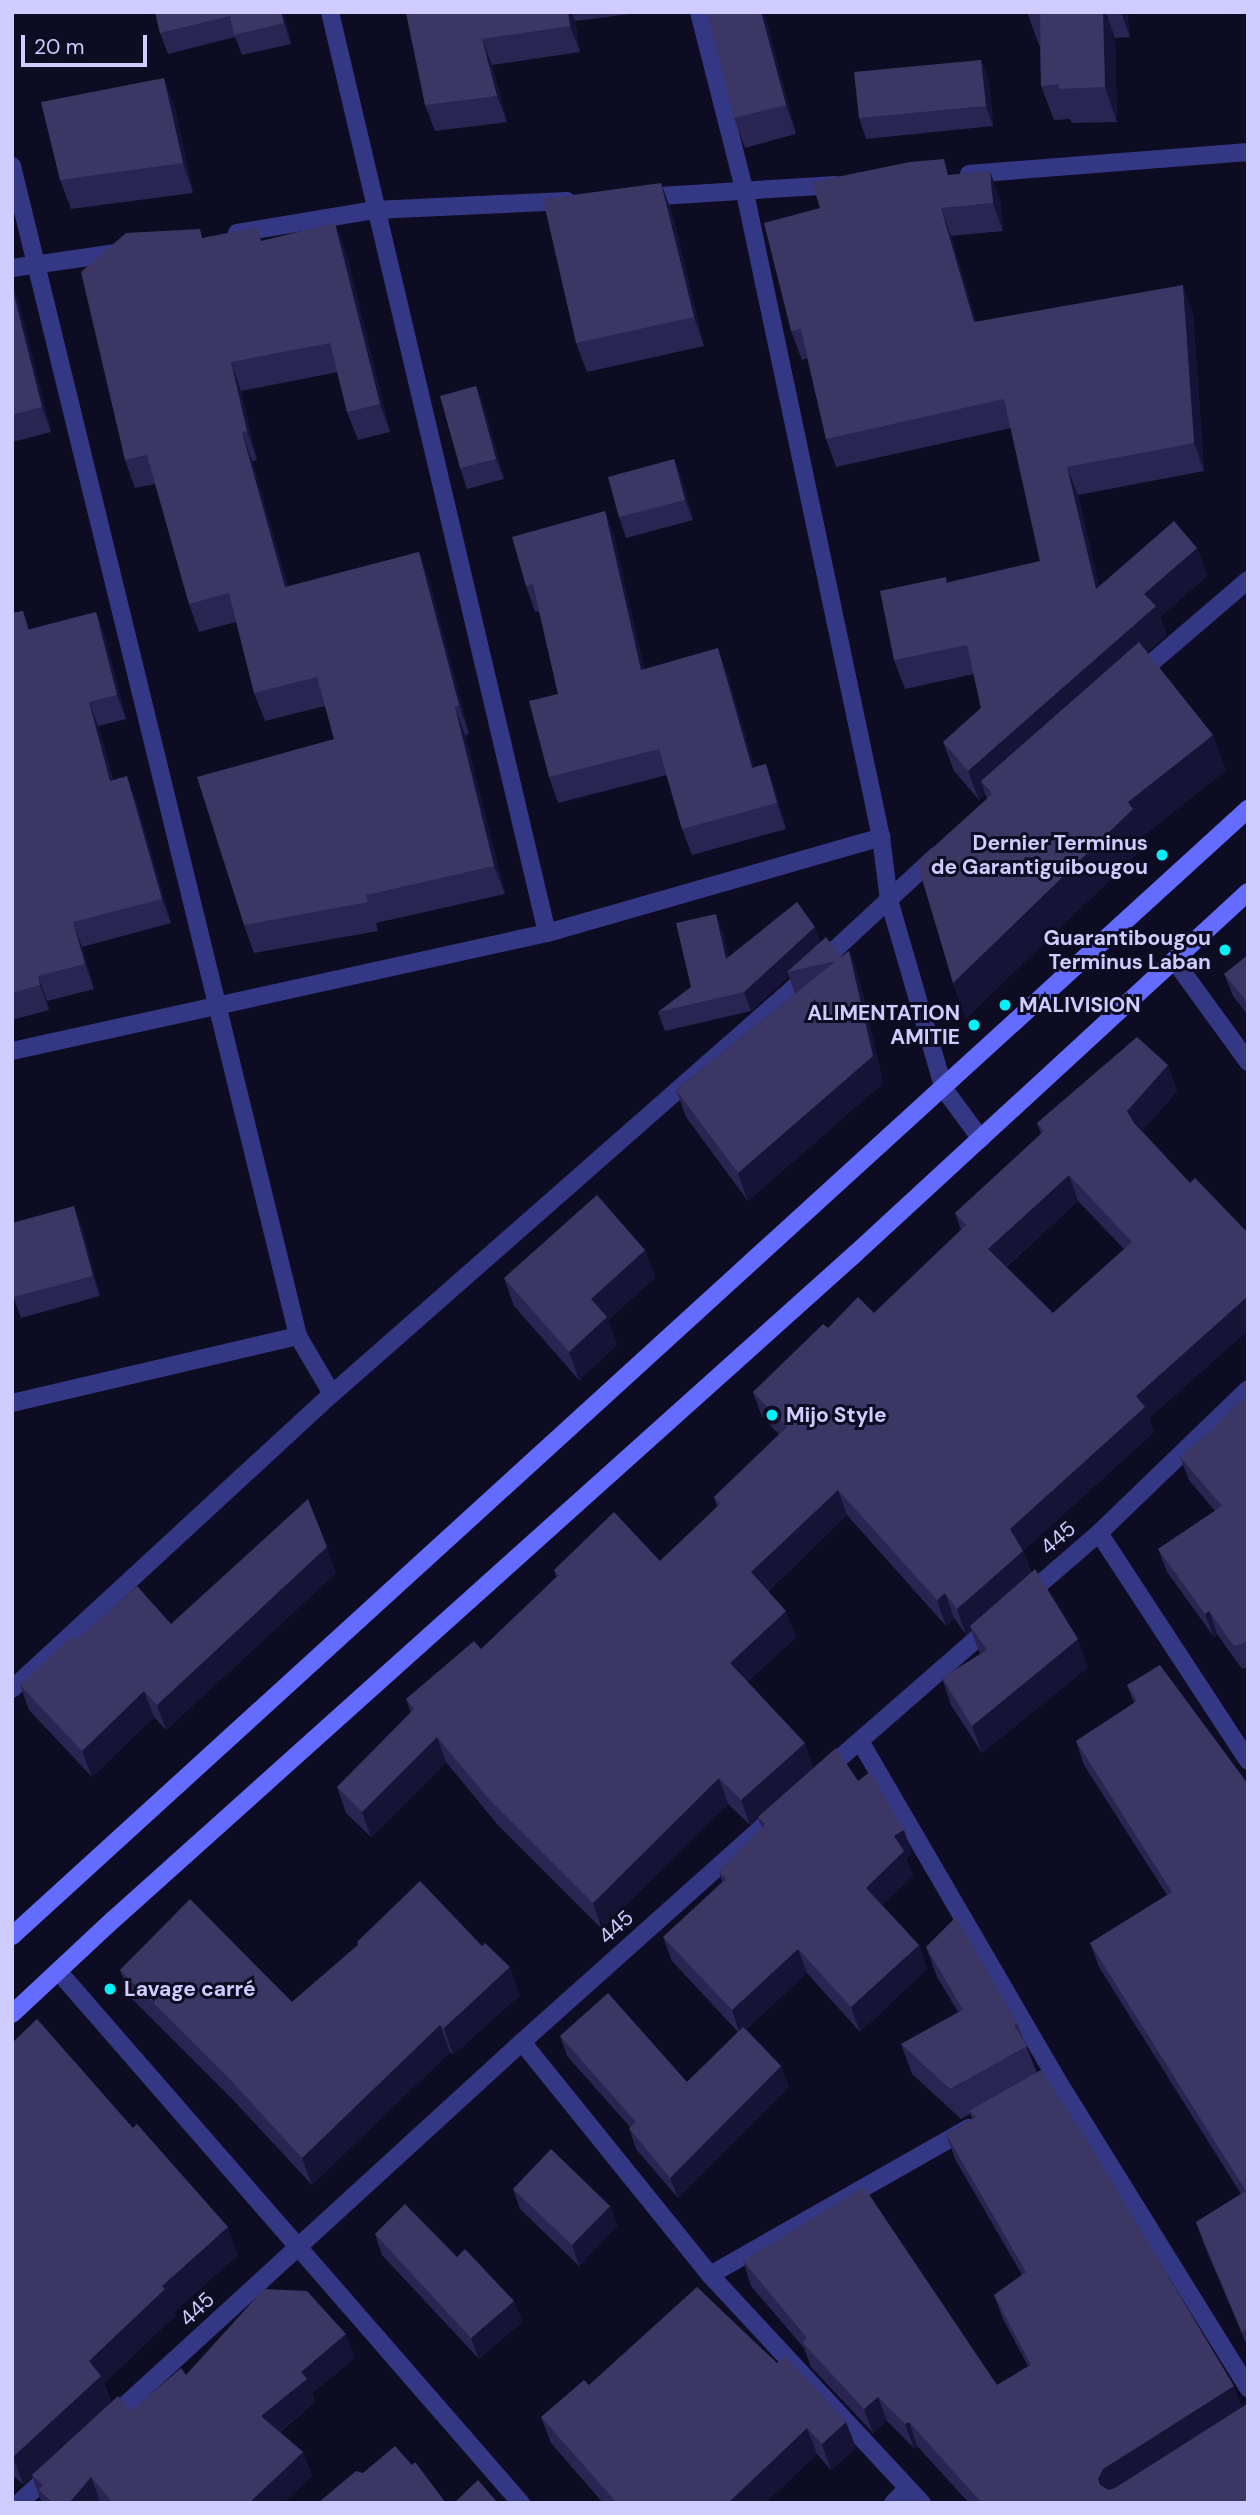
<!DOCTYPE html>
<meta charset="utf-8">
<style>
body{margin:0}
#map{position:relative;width:1260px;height:2515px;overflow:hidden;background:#0e0c22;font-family:"DM Sans",sans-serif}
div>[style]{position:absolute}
.street>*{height:18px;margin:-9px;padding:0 9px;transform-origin:9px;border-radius:9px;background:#343784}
.secondary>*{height:18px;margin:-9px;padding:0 9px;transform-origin:9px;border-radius:9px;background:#646cff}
.wall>*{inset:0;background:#292451}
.shaded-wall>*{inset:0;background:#171336}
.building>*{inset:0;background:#3b3664}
.dots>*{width:19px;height:19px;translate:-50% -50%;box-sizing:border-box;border:4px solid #0e0c22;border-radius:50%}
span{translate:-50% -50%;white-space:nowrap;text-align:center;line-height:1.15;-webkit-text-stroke:6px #0e0c22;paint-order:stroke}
.poi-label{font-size:21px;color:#cfcdff;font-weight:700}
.right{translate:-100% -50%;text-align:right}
.left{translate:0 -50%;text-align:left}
.street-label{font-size:21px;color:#cfcdff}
.frame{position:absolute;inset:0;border:14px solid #cfcdff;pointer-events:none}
.scale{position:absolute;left:21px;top:35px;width:126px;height:32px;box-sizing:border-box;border:4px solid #cfcdff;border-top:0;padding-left:9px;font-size:21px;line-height:24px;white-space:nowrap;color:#cfcdff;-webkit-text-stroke:5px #0e0c22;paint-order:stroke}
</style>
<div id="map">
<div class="street">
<i style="left:330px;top:12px;width:946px;rotate:76.74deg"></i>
<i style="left:699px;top:12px;width:187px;rotate:75.7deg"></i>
<i style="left:745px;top:193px;width:658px;rotate:78.08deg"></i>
<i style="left:881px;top:837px;width:64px;rotate:82.8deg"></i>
<i style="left:889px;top:900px;width:197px;rotate:73.8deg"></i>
<i style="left:944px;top:1089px;width:62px;rotate:53.5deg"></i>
<i style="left:12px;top:166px;width:1204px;rotate:76.26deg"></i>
<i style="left:298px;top:1336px;width:67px;rotate:59.6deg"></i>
<i style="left:969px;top:174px;width:280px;rotate:-4.5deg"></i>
<i style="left:644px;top:197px;width:192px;rotate:-3.6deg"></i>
<i style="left:237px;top:233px;width:140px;rotate:-9.5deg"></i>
<i style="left:375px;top:210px;width:192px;rotate:-2.7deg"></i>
<i style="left:12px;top:268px;width:112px;rotate:-8.2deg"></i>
<i style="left:1136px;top:676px;width:148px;rotate:-40.6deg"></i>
<i style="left:1174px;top:960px;width:126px;rotate:54deg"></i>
<i style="left:12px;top:1051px;width:548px;rotate:-12.44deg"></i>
<i style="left:547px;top:933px;width:348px;rotate:-16deg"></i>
<i style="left:12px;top:1403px;width:294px;rotate:-13.2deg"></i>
<i style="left:1099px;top:1533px;width:272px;rotate:56.8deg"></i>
<i style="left:1026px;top:1596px;width:96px;rotate:-40.8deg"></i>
<i style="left:1099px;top:1533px;width:207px;rotate:-44deg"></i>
<i style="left:12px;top:1689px;width:435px;rotate:-42.7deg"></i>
<i style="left:332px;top:1394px;width:607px;rotate:-41.33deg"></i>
<i style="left:788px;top:993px;width:202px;rotate:-42.8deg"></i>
<i style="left:860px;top:1741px;width:390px;rotate:59.8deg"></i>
<i style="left:1056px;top:2078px;width:365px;rotate:58.2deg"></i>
<i style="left:825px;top:1771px;width:220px;rotate:-41.1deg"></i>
<i style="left:58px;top:1971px;width:705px;rotate:48.97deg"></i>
<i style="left:522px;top:2042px;width:299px;rotate:51.1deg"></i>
<i style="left:710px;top:2275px;width:311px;rotate:47.1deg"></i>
<i style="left:710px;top:2275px;width:298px;rotate:-29.6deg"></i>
<i style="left:109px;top:2420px;width:560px;rotate:-42.47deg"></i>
<i style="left:522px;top:2042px;width:343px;rotate:-41.8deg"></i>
<i style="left:19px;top:2503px;width:46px;rotate:-42.4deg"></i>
<i style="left:893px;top:2503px;width:21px;rotate:-45deg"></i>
</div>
<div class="secondary">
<i style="left:12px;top:1936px;width:1673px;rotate:-42.36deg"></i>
<i style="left:12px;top:2014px;width:139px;rotate:-43deg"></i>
<i style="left:114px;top:1919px;width:996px;rotate:-41.91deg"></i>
<i style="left:855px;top:1254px;width:534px;rotate:-42.65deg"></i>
</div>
<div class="wall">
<i style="clip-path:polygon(155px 12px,284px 12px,291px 44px,242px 55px,235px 37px,168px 54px,160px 33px)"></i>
<i style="clip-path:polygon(411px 12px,629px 12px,630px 14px,575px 21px,580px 52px,492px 65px,507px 122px,435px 131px,425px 105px)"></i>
<i style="clip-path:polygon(764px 12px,796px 134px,745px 148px,734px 118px)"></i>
<i style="clip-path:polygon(1027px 12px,1127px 12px,1130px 37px,1115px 38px,1117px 122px,1072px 123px,1070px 119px,1054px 120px,1041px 86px,1040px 45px,1039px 45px)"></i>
<i style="clip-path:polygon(981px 60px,989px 81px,993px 126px,866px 139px,859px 118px)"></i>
<i style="clip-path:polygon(175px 108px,193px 193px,71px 209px,60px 180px)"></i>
<i style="clip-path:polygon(950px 175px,1000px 199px,1003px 231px,951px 236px,976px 322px,1193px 314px,1204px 471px,1078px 495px,1099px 587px,1197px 548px,1207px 576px,1160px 617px,1167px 635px,1147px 652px,1226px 770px,1143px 836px,1146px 845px,966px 1018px,953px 983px,987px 798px,985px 794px,979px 800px,954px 771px,943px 742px,981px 708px,974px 674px,905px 689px,894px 660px,948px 582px,1040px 561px,1011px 428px,836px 467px,826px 439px,807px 358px,802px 360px,791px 331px)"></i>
<i style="clip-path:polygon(661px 183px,672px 213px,704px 346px,587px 372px,576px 343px)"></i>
<i style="clip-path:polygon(203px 238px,263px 241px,346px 252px,390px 432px,358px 440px,347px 412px,338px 372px,241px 391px,257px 460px,252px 461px,288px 587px,419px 552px,429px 580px,469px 734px,465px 735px,505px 894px,376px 923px,378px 931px,254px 953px,244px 925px,334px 739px,325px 706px,265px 721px,254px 693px,236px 622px,199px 632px,189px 604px,155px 484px,135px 488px,125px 460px)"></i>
<i style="clip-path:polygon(12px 285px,19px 303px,51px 432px,12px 442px)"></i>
<i style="clip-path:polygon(476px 386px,484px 407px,504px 479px,467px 489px,460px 468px)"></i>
<i style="clip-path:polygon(674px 459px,682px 480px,693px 520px,626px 538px,619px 517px)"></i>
<i style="clip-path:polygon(605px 511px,614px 537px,644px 669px,727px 673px,754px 767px,766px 764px,775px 790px,786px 829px,692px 855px,682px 829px,667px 775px,558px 803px,549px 777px,558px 694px,539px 611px,535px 612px,526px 586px)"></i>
<i style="clip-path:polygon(23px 611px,29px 629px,96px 612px,105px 637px,126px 719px,98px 726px,113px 780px,136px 801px,171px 923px,82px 947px,94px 989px,47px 1001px,49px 1010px,12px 1020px,12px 613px)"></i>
<i style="clip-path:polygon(723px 932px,728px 957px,821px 942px,841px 957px,849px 951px,859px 978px,883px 1083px,748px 1201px,686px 1117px,676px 1090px,795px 994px,789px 976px,751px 1011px,665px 1031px,658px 1012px,691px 987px)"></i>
<i style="clip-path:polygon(1248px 955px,1248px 1015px,1233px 996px,1224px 974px)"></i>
<i style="clip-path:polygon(evenodd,1168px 1065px,1177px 1091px,1142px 1131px,1190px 1183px,1248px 1233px,1248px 1330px,1149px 1418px,1154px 1432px,1023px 1551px,1031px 1572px,1088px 1667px,982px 1753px,951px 1705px,942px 1678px,980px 1654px,971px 1630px,966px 1635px,954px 1618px,946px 1626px,847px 1515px,768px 1591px,796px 1637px,747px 1682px,814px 1768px,858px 1781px,912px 1854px,906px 1858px,913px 1876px,882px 1905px,919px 1945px,927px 1969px,860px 2032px,807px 1973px,746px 2029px,781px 2066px,789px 2087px,678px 2198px,636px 2149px,629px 2128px,630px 2127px,567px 2056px,560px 2036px,687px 2082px,738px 2032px,672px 1961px,663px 1937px,722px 1882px,719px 1872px,762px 1828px,758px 1818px,750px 1825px,728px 1804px,602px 1929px,497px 1824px,446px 1762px,371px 1837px,346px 1813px,337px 1787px,411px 1713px,406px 1699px,481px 1649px,556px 1577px,554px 1570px,660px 1561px,717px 1507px,714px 1497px,779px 1434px,762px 1417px,753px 1392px,828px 1328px,874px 1313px,961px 1230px,955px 1213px,1041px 1134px,1037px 1123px,1168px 1065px,1078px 1201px,1124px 1249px,1053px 1313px,1006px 1267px,1078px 1201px)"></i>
<i style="clip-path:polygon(82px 1227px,100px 1296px,21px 1318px,12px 1293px)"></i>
<i style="clip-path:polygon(645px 1250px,655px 1278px,608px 1320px,617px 1345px,579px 1380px,514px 1306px,504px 1278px)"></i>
<i style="clip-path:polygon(1248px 1404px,1248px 1667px,1242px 1669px,1217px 1634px,1214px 1637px,1167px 1572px,1158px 1549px,1215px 1511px,1189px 1480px,1180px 1457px)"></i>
<i style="clip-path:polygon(336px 1573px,166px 1730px,154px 1717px,92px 1777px,29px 1710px,20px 1685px,76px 1640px,171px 1624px)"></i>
<i style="clip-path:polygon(1127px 1685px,1248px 1784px,1248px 2348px,1205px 2247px,1196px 2222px,1241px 2194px,1099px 1967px,1090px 1943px,1167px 1895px,1084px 1765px,1076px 1741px,1134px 1703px)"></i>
<i style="clip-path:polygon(357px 1942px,520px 1995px,453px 2055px,450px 2052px,312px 2185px,234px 2101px,130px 1997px,120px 1970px,292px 2002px,358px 1945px)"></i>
<i style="clip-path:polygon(926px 1947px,1017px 2023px,1037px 2073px,1248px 2503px,969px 2503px,917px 2446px,914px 2448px,887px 2421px,873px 2433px,811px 2367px,804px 2348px,751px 2286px,743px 2261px,997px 2385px,1028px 2366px,1003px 2319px,994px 2295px,1022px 2275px,955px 2159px,946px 2134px,972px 2119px,970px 2114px,961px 2119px,912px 2074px,901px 2044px,958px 2012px,937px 1977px)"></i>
<i style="clip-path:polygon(12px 2043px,238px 2255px,173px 2313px,175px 2316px,104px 2383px,111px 2402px,131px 2411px,186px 2375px,355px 2358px,312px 2393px,315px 2402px,280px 2432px,303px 2452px,312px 2476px,283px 2503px,101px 2503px,100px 2501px,98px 2503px,43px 2503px,40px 2499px,32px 2476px,23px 2484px,12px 2475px)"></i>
<i style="clip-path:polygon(513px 2189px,610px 2206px,617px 2226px,579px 2266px,520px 2209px)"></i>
<i style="clip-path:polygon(375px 2234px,457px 2257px,514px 2301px,522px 2322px,479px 2359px,382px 2255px)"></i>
<i style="clip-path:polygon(777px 2363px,846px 2422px,856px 2448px,831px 2470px,817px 2454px,765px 2503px,603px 2503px,551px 2443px,541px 2417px,589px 2385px)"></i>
</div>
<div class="shaded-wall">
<i style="clip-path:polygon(281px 12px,284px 12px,291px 44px,284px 23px)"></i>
<i style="clip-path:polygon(568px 12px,572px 12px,575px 21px,580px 52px,570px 26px)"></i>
<i style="clip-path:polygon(761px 12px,764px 12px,796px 134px,786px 105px)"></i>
<i style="clip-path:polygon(1103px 12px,1106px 12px,1115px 38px,1117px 122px,1105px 87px)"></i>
<i style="clip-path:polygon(1121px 12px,1127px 12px,1130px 37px)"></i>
<i style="clip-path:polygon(482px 39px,492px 65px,507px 122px,497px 96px)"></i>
<i style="clip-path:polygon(981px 60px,989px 81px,993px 126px,986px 106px)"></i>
<i style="clip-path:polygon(164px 78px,175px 108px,193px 193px,183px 163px)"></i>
<i style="clip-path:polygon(990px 171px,1000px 199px,1003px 231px,993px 203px)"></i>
<i style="clip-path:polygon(661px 183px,672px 213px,704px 346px,694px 317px)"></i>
<i style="clip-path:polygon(941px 208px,951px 236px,984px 351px,974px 322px)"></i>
<i style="clip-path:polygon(335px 223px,346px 252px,390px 432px,380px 404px)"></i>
<i style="clip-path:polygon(12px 285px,19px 303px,51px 432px,42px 407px)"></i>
<i style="clip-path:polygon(1183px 285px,1193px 314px,1204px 471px,1194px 443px)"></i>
<i style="clip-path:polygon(231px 362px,241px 391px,257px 460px,247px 431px)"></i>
<i style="clip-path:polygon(476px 386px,484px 407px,504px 479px,496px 459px)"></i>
<i style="clip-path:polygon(242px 432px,252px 461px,296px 616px,285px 587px)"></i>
<i style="clip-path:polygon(674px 459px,682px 480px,693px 520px,685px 500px)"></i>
<i style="clip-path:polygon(1067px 467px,1078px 495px,1106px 618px,1096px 589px)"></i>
<i style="clip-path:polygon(605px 511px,614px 537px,650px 696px,641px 670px)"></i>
<i style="clip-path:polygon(1197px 548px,1207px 576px,1160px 617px,1167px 635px,989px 791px,981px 781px,985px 794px,979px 800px,968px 771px,1144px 594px)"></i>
<i style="clip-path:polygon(419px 552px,429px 580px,469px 734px,459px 705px)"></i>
<i style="clip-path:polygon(96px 612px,105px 637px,126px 719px,117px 695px)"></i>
<i style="clip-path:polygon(718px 648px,727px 673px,762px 794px,752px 768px)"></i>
<i style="clip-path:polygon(89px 702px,98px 726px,119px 806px,110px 781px)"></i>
<i style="clip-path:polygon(455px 707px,465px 735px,505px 894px,494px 866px)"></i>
<i style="clip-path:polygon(1213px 735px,1226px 770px,1143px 836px,1146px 845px,966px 1018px,953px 983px,1128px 802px)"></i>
<i style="clip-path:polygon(766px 764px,775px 790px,786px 829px,777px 803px)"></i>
<i style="clip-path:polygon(127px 776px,136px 801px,171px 923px,162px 899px)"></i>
<i style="clip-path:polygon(716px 914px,723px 932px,733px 977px,726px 959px)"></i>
<i style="clip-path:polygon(73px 922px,82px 947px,94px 989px,85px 964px)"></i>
<i style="clip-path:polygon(815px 927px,822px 946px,787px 972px,789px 976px,751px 1011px,744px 992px)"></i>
<i style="clip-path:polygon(849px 951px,859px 978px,883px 1083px,748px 1201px,738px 1173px)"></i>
<i style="clip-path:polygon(38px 976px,47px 1001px,49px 1010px,40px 985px)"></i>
<i style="clip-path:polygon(1168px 1065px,1177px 1091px,1137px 1137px,1127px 1111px)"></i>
<i style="clip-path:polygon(1069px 1175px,1078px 1201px,997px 1274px,988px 1249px)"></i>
<i style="clip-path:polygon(74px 1206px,82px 1227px,100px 1296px,93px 1276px)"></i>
<i style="clip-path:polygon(645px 1250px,655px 1278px,608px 1320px,617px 1345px,579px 1380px,569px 1352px,591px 1299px)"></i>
<i style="clip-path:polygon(1248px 1296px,1248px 1330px,1149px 1418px,1154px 1432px,1023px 1551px,1032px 1577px,970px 1626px,971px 1630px,966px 1635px,957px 1609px,1010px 1529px,1136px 1396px)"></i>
<i style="clip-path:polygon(838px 1490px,847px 1515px,760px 1598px,751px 1572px)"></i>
<i style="clip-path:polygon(327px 1547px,336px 1573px,166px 1730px,157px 1705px)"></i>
<i style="clip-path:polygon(945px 1593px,954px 1618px,946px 1626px,937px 1600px)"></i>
<i style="clip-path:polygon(786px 1611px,796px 1637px,739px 1689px,730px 1663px)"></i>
<i style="clip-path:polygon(1209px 1611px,1217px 1634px,1214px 1637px,1205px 1614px)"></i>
<i style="clip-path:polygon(1078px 1639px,1088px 1667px,982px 1753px,972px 1726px)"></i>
<i style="clip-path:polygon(144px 1691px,154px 1717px,92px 1777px,82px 1751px)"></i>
<i style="clip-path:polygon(437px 1737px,446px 1762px,371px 1837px,362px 1812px)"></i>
<i style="clip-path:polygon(805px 1743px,814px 1769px,750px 1825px,741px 1800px)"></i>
<i style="clip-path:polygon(719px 1778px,728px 1804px,602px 1929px,593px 1903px)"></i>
<i style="clip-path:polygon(904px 1830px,912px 1854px,906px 1858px,913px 1876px,875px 1912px,866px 1888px,894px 1836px)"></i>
<i style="clip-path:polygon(919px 1945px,927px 1969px,860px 2032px,851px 2007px)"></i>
<i style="clip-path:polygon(798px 1949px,807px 1973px,740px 2034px,732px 2010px)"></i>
<i style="clip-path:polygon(510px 1967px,520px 1995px,453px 2055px,444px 2028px)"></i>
<i style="clip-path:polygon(440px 2025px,450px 2052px,312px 2185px,302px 2158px)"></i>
<i style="clip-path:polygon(781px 2066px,789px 2087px,678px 2198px,670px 2178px)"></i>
<i style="clip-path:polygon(610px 2206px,617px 2226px,579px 2266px,572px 2245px)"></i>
<i style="clip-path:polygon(228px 2227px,238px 2255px,173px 2313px,175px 2316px,104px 2383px,111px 2403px,23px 2484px,13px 2457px,89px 2361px,162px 2286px)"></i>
<i style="clip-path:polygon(514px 2301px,522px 2322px,479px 2359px,471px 2338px)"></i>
<i style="clip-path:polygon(346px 2334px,355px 2358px,312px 2393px,315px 2402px,270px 2439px,261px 2416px,301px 2372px)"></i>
<i style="clip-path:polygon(1234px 2386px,1243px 2410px,1106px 2503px,1098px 2479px,1103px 2469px)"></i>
<i style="clip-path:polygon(878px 2397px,887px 2421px,873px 2433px,864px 2409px)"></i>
<i style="clip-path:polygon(846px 2422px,856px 2448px,831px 2470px,822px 2444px)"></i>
<i style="clip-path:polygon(909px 2422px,917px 2446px,914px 2448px,905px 2424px)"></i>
<i style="clip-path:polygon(807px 2428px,817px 2454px,765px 2503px,728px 2503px)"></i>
<i style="clip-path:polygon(303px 2452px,312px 2476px,283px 2503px,249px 2503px)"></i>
<i style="clip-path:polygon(91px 2477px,100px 2501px,98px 2503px,69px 2503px)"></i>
</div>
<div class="building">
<i style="clip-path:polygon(155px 12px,281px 12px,284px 23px,234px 35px,230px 16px,160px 33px)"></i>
<i style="clip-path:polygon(411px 12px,568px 12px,570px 26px,482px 39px,497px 96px,425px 105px,406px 13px)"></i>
<i style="clip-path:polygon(707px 12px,761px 12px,786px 105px,734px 118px)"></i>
<i style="clip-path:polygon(1040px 12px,1103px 12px,1105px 87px,1059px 89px,1059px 84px,1041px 86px)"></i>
<i style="clip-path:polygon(981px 60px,986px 106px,859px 118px,854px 72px)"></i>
<i style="clip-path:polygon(164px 78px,183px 163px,60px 180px,41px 102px)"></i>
<i style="clip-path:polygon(944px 159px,948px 175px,990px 171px,993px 203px,941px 208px,974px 322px,1183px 285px,1194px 443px,1067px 467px,1096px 589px,1174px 521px,1197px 548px,1144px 594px,1156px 606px,968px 771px,943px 742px,981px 708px,967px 645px,894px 660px,880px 591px,946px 577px,947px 583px,1040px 561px,1004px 399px,826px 439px,801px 329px,791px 331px,764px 223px,820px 208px,812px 182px,910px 162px)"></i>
<i style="clip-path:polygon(661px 183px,694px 317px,576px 343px,543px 199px)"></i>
<i style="clip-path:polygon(335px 223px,380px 404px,347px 412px,330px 343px,231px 362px,247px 431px,242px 432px,285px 587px,419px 552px,459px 705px,455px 707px,494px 866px,366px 895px,368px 902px,244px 925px,197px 777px,334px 739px,317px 677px,254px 693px,229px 593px,189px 604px,147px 455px,125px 460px,81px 272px,126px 233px,200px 229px,202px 238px,258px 227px,261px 241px)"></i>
<i style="clip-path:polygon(12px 288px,42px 407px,12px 415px)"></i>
<i style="clip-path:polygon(476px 386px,496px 459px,460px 468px,440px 396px)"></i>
<i style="clip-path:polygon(674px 459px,685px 500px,619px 517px,608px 477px)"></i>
<i style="clip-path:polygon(605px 511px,641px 670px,718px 648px,752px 768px,766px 764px,777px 803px,682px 829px,659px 749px,549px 777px,529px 701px,558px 694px,533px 584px,526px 586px,512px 537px)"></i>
<i style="clip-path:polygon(23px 611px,28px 630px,96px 612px,117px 695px,89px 702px,110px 781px,127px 776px,162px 899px,73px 922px,85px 964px,38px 976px,40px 985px,12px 993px,12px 613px)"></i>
<i style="clip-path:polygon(1139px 642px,1213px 735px,1128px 802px,1133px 809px,953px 983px,917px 862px,992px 794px,981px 781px)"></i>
<i style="clip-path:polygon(797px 902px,815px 927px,744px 992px,658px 1012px,691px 987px,676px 923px,716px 914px,726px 959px)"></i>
<i style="clip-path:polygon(826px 937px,841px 957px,849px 951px,873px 1056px,738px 1173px,676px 1090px,836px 961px,787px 972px)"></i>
<i style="clip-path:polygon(1248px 955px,1248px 1003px,1224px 974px)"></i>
<i style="clip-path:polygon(evenodd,1137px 1037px,1168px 1065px,1127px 1111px,1134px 1123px,1190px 1183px,1195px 1178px,1248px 1233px,1248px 1296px,1136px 1396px,1145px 1407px,1010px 1529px,1023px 1551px,957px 1609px,945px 1593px,937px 1600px,838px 1490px,751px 1572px,786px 1611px,730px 1663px,805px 1743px,741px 1800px,719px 1778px,593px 1903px,488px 1798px,437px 1737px,362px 1812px,337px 1787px,414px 1709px,406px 1699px,474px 1641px,481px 1649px,559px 1575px,554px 1570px,614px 1512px,660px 1561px,720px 1504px,714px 1497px,787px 1427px,753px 1392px,823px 1324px,828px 1328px,858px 1297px,874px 1313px,966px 1225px,955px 1213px,1044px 1131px,1037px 1123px,1137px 1037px,1069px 1175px,1132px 1242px,1053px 1313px,988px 1249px,1069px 1175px)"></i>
<i style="clip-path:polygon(597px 1195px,645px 1250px,591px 1299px,607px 1317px,569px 1352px,504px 1278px)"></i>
<i style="clip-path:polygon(74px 1206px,93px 1276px,13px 1297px,12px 1293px,12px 1223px)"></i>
<i style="clip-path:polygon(1242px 1399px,1248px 1404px,1248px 1645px,1246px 1642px,1234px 1646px,1209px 1611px,1205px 1614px,1158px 1549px,1222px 1506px,1180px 1457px,1214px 1428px)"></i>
<i style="clip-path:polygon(308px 1499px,327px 1547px,157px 1705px,144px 1691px,82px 1751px,20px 1685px,72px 1636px,76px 1640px,137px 1586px,171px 1624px)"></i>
<i style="clip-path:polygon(1035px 1569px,1078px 1639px,972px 1726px,942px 1678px,987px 1650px,970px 1626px)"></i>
<i style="clip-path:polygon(1160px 1665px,1248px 1784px,1248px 2329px,1242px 2332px,1196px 2222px,1246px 2191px,1090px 1943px,1172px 1892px,1076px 1741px,1137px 1701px,1127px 1685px)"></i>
<i style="clip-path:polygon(836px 1748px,858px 1781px,870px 1772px,904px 1830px,894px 1836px,904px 1851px,866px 1888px,919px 1945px,851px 2007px,798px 1949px,732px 2010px,663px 1937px,726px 1879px,719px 1872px,765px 1824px,758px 1817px)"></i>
<i style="clip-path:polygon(420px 1881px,482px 1946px,485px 1943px,510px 1967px,444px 2028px,440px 2025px,302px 2158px,225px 2074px,120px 1970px,190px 1899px,292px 2002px,359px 1944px,357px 1942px)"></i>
<i style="clip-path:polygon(956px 1917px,1017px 2023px,1014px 2025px,1027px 2046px,950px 2089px,901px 2044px,963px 2010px,926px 1947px)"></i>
<i style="clip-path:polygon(608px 1993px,687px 2082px,743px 2027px,781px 2066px,670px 2178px,629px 2128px,636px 2122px,560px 2036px)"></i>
<i style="clip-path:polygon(37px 2019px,133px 2128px,137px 2124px,228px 2227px,162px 2286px,165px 2289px,89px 2361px,101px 2376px,13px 2457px,12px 2043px)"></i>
<i style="clip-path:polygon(1041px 2070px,1084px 2135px,1234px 2386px,1103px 2469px,1098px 2479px,1100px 2485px,1109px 2490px,1115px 2488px,1247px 2404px,1248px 2406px,1248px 2503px,982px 2503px,909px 2422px,905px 2424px,878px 2397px,864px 2409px,802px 2342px,807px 2338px,743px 2261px,864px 2187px,997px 2385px,1031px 2365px,994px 2295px,1026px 2272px,946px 2134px,976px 2117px,969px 2111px)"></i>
<i style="clip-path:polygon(551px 2149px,610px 2206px,572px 2245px,513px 2189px)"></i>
<i style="clip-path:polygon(405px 2204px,457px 2257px,465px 2249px,514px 2301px,471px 2338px,375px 2234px)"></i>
<i style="clip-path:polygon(697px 2287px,777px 2363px,785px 2356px,846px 2422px,822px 2444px,807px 2428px,728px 2503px,617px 2503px,541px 2417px,584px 2380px,589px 2385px)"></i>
<i style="clip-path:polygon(264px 2289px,307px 2291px,346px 2334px,301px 2372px,307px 2379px,261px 2416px,303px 2452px,249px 2503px,113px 2503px,91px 2477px,69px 2503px,53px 2503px,39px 2490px,43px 2485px,32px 2475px,118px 2396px,131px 2411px,181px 2368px,186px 2375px)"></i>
<i style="clip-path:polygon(395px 2446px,412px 2465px,415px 2462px,446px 2503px,319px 2502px,356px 2471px,363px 2473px)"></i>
<i style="clip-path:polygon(478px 2480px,498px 2503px,454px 2503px)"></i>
</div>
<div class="dots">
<i style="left:1162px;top:855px;background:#00f2f8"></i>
<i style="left:1225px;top:950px;background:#00f2f8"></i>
<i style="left:1005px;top:1005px;background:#00f2f8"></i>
<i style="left:974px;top:1025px;background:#00f2f8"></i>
<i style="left:772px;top:1415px;background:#00f2f8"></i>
<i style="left:110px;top:1989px;background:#00f2f8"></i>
</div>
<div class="poi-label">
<span class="right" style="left:1148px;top:855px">Dernier Terminus<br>de Garantiguibougou</span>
<span class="right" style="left:1211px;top:950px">Guarantibougou<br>Terminus Laban</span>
<span class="left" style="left:1019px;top:1005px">MALIVISION</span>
<span class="right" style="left:960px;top:1025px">ALIMENTATION<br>AMITIE</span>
<span class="left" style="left:786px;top:1415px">Mijo Style</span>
<span class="left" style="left:124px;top:1989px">Lavage carré</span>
</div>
<div class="street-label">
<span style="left:1058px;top:1538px;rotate:-41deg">445</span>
<span style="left:616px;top:1927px;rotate:-42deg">445</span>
<span style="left:197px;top:2309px;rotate:-43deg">445</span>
</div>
<div class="frame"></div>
<div class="scale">20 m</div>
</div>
